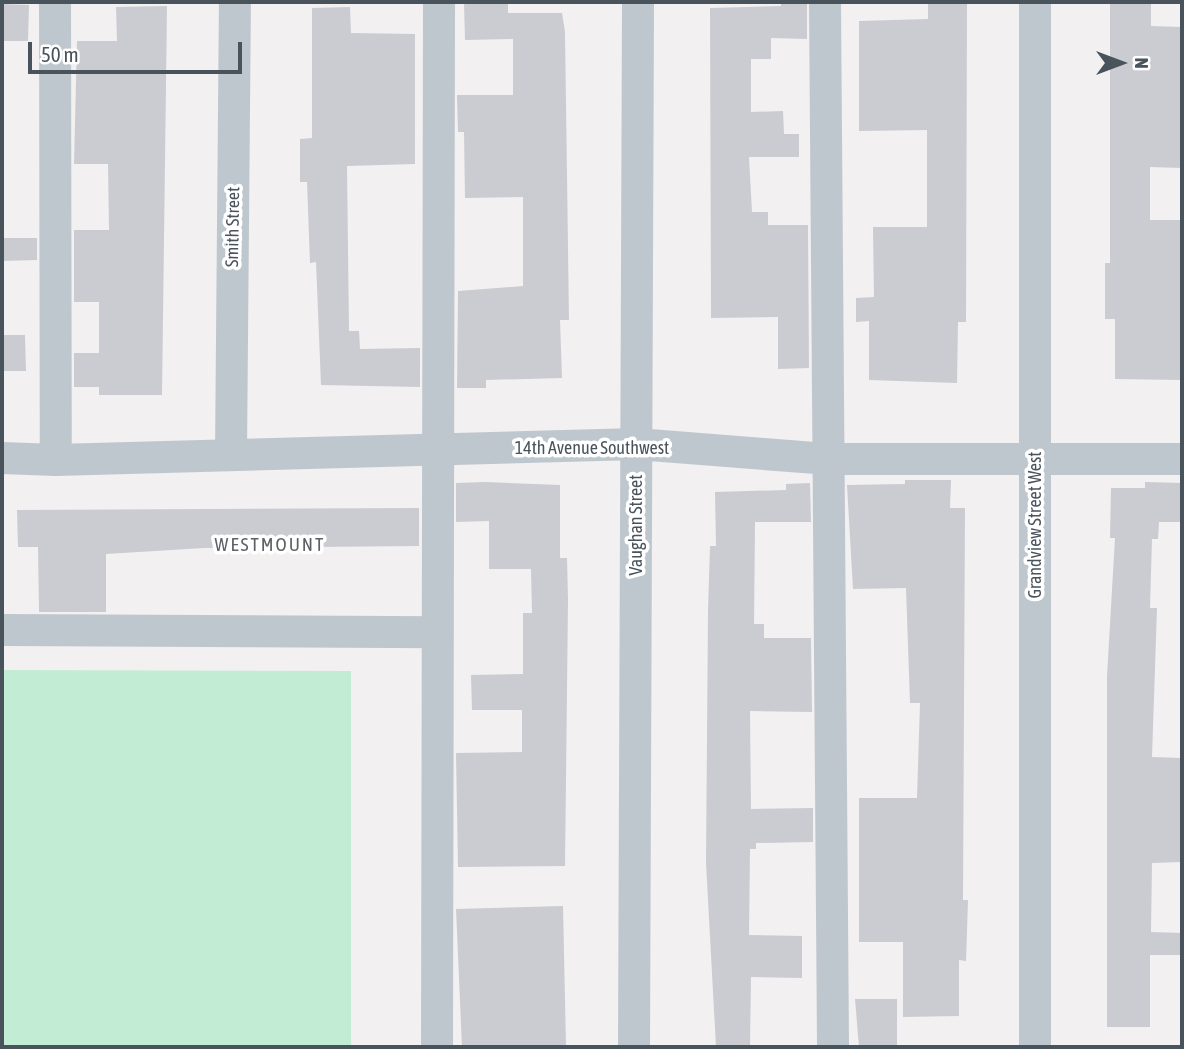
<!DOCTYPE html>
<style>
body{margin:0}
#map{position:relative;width:1184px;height:1049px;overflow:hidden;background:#f2f0f0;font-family:"Asap Condensed",sans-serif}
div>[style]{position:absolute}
.green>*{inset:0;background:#c2edd4}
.building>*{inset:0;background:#caccd2}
.minor>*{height:32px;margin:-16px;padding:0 16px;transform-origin:16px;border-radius:16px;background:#bfc7ce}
span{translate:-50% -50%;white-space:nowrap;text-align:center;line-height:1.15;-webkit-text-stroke:7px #fff;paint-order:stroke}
.street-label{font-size:18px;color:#49535c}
.neighbourhood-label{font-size:19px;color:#5d6065;letter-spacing:2px}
.frame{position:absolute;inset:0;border:4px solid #49535c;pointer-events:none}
.north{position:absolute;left:1086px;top:28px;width:70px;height:70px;-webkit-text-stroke:5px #fff;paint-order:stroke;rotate:90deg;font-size:19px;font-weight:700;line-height:28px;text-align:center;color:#49535c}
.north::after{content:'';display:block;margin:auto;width:24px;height:32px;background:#49535c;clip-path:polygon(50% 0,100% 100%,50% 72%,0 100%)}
.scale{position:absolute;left:28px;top:42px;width:214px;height:32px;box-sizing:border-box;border:4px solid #49535c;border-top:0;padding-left:9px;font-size:21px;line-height:24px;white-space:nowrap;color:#49535c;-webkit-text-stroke:5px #fff;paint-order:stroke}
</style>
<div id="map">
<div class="green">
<i style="clip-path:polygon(2px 670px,351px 671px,351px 1047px,2px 1047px)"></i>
</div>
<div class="building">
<i style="clip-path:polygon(508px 2px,508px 13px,562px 13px,565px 32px,569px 320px,560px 320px,562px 378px,486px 380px,486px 388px,457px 388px,458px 291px,523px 286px,523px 197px,465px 198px,464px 132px,458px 132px,457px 95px,513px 95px,513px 39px,465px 40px,464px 3px)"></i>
<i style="clip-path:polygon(781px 2px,807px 2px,807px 39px,771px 38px,771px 59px,751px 59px,751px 112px,783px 111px,784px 134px,799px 134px,799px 157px,749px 157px,752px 212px,768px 212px,768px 225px,808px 225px,809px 368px,778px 369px,778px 317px,711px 318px,710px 8px,781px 6px)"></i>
<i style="clip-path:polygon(1110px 2px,1151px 2px,1151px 26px,1182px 27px,1182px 168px,1150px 167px,1150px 220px,1182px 220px,1182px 380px,1115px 379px,1115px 319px,1105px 319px,1105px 263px,1110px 263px)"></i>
<i style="clip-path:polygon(928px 3px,967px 3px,966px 322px,958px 322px,957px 383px,869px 380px,869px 321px,856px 322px,856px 298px,874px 297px,873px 227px,927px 227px,927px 130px,859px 131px,859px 21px,928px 19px)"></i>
<i style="clip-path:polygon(2px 4px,29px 5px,28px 41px,2px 41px)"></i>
<i style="clip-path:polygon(167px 6px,162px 395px,99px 395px,99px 387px,74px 387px,74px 353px,99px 353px,99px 302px,74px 302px,74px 230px,109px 230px,108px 164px,74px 164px,77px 41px,117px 41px,116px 7px)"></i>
<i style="clip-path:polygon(350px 7px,351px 33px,415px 34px,415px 164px,347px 166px,349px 331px,359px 331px,360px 349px,420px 348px,420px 387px,321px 385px,316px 262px,310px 263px,307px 182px,300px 182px,300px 139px,312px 138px,312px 8px)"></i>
<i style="clip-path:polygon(2px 238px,37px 238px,37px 260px,2px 261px)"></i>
<i style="clip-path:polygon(2px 335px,25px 335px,26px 371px,2px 371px)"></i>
<i style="clip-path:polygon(905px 480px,951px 480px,950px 508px,965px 508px,963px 900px,968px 900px,966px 961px,959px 960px,959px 1016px,903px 1017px,903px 942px,859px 942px,859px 798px,917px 798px,920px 703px,910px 703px,906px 588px,853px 589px,847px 485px,905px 484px)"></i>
<i style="clip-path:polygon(485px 482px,560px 485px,560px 558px,567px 558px,568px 600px,565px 866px,458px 867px,456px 753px,522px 752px,522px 710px,472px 710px,471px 675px,523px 674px,523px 613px,532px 613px,531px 569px,489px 569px,489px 521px,456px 522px,456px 483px)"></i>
<i style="clip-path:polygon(1145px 482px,1182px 483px,1182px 522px,1159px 522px,1158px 539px,1152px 539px,1150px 608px,1157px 608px,1152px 757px,1182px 758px,1182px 862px,1152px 863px,1151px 932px,1182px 933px,1182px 955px,1150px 955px,1150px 1027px,1107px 1027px,1107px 676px,1115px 538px,1110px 538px,1111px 488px,1145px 488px)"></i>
<i style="clip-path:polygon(810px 483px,811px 522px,755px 522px,754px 624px,764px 624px,764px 638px,811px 638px,812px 712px,750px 711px,751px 809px,813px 808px,813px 842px,756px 843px,756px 849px,750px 849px,749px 935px,802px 936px,802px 978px,751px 977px,750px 1047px,716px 1047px,706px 863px,708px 611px,710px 546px,716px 546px,715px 492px,786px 490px,786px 484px)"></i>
<i style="clip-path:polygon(419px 508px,419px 546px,204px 548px,106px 554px,106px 612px,39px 612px,38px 547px,18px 547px,17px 510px)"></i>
<i style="clip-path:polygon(563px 906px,566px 1047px,462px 1047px,456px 909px)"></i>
<i style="clip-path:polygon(855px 999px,897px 999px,897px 1047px,859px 1047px)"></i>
</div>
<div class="minor">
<i style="left:55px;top:2px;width:458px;rotate:89.9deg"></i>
<i style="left:825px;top:2px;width:1045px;rotate:89.56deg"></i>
<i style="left:231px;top:453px;width:451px;rotate:-89.5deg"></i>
<i style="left:2px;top:458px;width:54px;rotate:2.1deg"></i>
<i style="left:56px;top:460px;width:581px;rotate:-1.58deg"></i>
<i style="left:637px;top:444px;width:190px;rotate:4.5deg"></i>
<i style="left:826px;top:459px;width:356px"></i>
<i style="left:2px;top:630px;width:435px;rotate:0.3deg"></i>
<i style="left:437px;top:1047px;width:1045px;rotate:-89.89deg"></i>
<i style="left:634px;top:1047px;width:1045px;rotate:-89.78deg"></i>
<i style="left:1035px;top:1047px;width:1045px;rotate:-90deg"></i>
</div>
<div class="street-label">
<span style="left:233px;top:227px;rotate:-89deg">Smith Street</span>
<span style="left:592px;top:448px">14th Avenue Southwest</span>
<span style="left:636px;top:525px;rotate:-90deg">Vaughan Street</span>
<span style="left:1035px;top:525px;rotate:-90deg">Grandview Street West</span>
</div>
<div class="neighbourhood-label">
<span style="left:270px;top:545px">WESTMOUNT</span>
</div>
<div class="frame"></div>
<div class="north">N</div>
<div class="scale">50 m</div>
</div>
